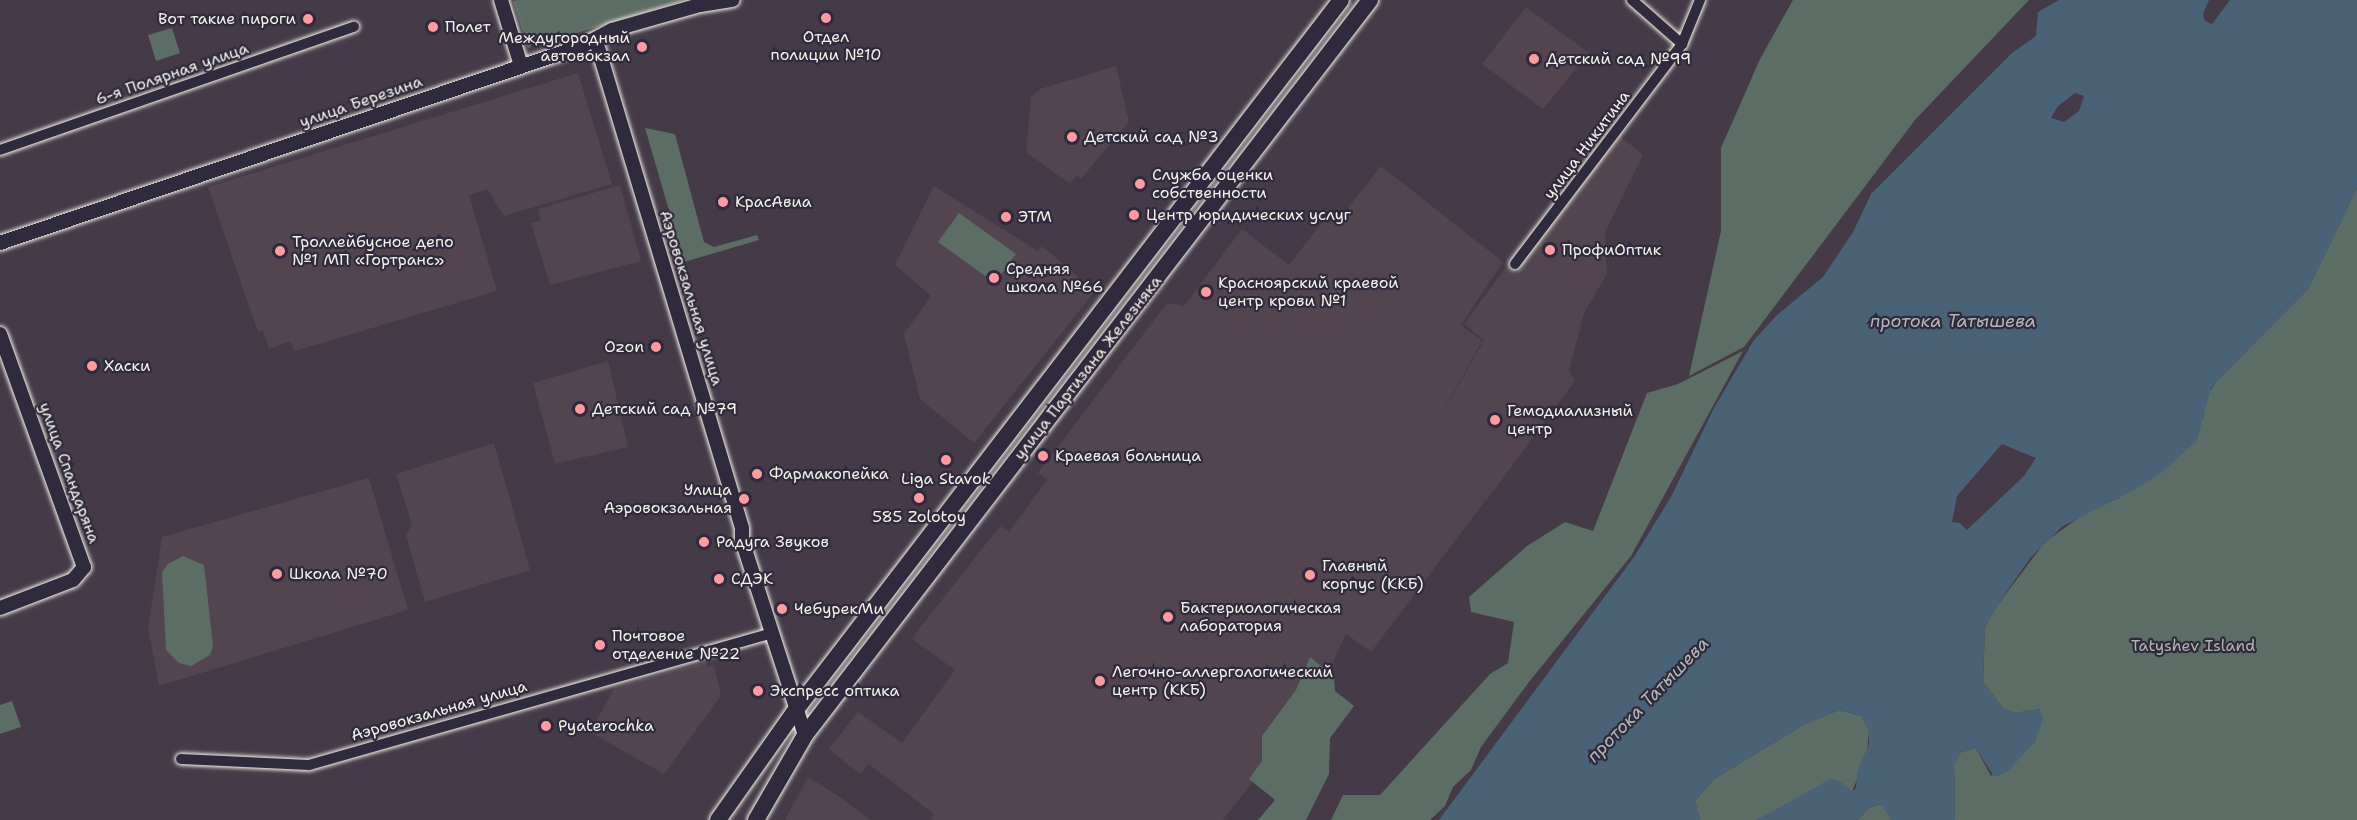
<!DOCTYPE html>
<meta charset="utf-8">
<style>
body{margin:0}
#map{position:relative;width:2357px;height:820px;overflow:hidden;background:#443a48;font-family:"Shantell Sans",sans-serif}
div>[style]{position:absolute}
.built>*{inset:0;background:#524550}
.green>*{inset:0;background:#5c6d65}
.water>*{inset:0;background:#4a6275}
.roads{filter:drop-shadow(0 0 2px #f4f1e8) drop-shadow(0 0 2px #f4f1e8)}
.minor>*{height:10px;margin:-5px;padding:0 5px;transform-origin:5px;border-radius:5px;background:#2f2a3d}
.tertiary>*{height:14px;margin:-7px;padding:0 7px;transform-origin:7px;border-radius:7px;background:#2f2a3d}
.primary>*{height:16px;margin:-8px;padding:0 8px;transform-origin:8px;border-radius:8px;background:#2f2a3d}
.dots>*{width:16px;height:16px;translate:-50% -50%;box-sizing:border-box;border:3px solid #2f2a3d;border-radius:50%}
span{translate:-50% -50%;white-space:nowrap;text-align:center;line-height:1.15;-webkit-text-stroke:4.5px #2f2a3d;paint-order:stroke}
.poi-label{font-size:16px;color:#f4f1e8}
.right{translate:-100% -50%;text-align:right}
.left{translate:0 -50%;text-align:left}
.street-label{font-size:16px;color:#f4f1e8}
.park-label{font-size:16px;color:#b0b6ad}
.water-label{font-size:18px;color:#b0b8ba;font-style:italic}
</style>
<div id="map">
<div class="built">
<i style="clip-path:polygon(1526px 7px,1589px 53px,1543px 109px,1482px 64px)"></i>
<i style="clip-path:polygon(1116px 66px,1129px 122px,1081px 179px,1077px 175px,1070px 184px,1026px 152px,1031px 97px,1040px 89px)"></i>
<i style="clip-path:polygon(578px 73px,612px 184px,504px 216px,487px 189px,469px 195px,497px 291px,298px 350px,294px 351px,290px 341px,269px 349px,263px 331px,258px 332px,208px 187px)"></i>
<i style="clip-path:polygon(1609px 127px,1643px 155px,1605px 232px,1607px 274px,1584px 313px,1569px 371px,1575px 381px,1486px 501px,1471px 489px,1485px 501px,1371px 652px,1346px 634px,1329px 671px,1327px 687px,1223px 820px,930px 820px,934px 814px,869px 764px,860px 774px,829px 749px,858px 712px,902px 743px,955px 670px,912px 639px,915px 634px,1000px 526px,1009px 532px,1047px 480px,1038px 473px,1167px 303px,1184px 306px,1242px 229px,1289px 265px,1323px 221px,1336px 223px,1381px 166px,1503px 262px,1461px 325px,1482px 341px,1423px 447px,1484px 340px,1464px 324px)"></i>
<i style="clip-path:polygon(620px 185px,641px 261px,550px 285px,531px 223px,541px 220px,538px 209px)"></i>
<i style="clip-path:polygon(934px 186px,1038px 251px,1042px 246px,1095px 291px,974px 443px,920px 399px,904px 334px,931px 296px,895px 265px)"></i>
<i style="clip-path:polygon(608px 361px,628px 447px,555px 464px,533px 383px)"></i>
<i style="clip-path:polygon(494px 443px,530px 570px,425px 602px,406px 535px,412px 524px,396px 474px)"></i>
<i style="clip-path:polygon(369px 478px,408px 610px,159px 686px,148px 628px,162px 537px)"></i>
<i style="clip-path:polygon(706px 662px,707px 667px,714px 665px,721px 696px,664px 774px,590px 732px,615px 687px)"></i>
<i style="clip-path:polygon(808px 777px,840px 797px,870px 820px,785px 820px)"></i>
</div>
<div class="green">
<i style="clip-path:polygon(684px 0,528px 48px,513px 1px,517px 0)"></i>
<i style="clip-path:polygon(1793px 0,2029px 0,1915px 120px,1744px 347px,1689px 376px,1721px 231px,1721px 148px,1760px 59px)"></i>
<i style="clip-path:polygon(172px 28px,180px 53px,156px 61px,148px 35px)"></i>
<i style="clip-path:polygon(645px 128px,675px 134px,704px 242px,714px 247px,757px 235px,759px 240px,684px 262px)"></i>
<i style="clip-path:polygon(2357px 188px,2357px 820px,1955px 820px,1954px 763px,1961px 752px,1976px 748px,1991px 776px,2035px 742px,2040px 709px,2015px 713px,2003px 708px,1983px 682px,1985px 627px,1996px 607px,2045px 542px,2085px 513px,2119px 498px,2203px 419px,2205px 399px,2221px 374px,2308px 289px)"></i>
<i style="clip-path:polygon(959px 213px,1016px 254px,995px 283px,938px 242px)"></i>
<i style="clip-path:polygon(1743px 351px,1631px 556px,1529px 682px,1481px 747px,1471px 770px,1453px 787px,1445px 806px,1430px 820px,1331px 820px,1343px 795px,1380px 795px,1490px 674px,1508px 663px,1514px 622px,1471px 612px,1469px 597px,1527px 546px,1565px 522px,1593px 531px,1647px 393px,1678px 384px)"></i>
<i style="clip-path:polygon(183px 556px,204px 565px,213px 646px,210px 655px,191px 666px,179px 663px,166px 650px,162px 572px,168px 564px)"></i>
<i style="clip-path:polygon(1310px 657px,1334px 677px,1335px 691px,1354px 706px,1330px 738px,1329px 774px,1306px 820px,1258px 820px,1275px 800px,1249px 779px,1262px 761px,1262px 736px,1296px 690px)"></i>
<i style="clip-path:polygon(12px 701px,21px 727px,0 734px,0 705px)"></i>
<i style="clip-path:polygon(1839px 710px,1861px 716px,1869px 730px,1867px 754px,1852px 792px,1837px 780px,1757px 820px,1700px 820px,1695px 801px,1714px 779px,1805px 724px)"></i>
<i style="clip-path:polygon(1882px 804px,1892px 820px,1857px 820px,1870px 807px)"></i>
</div>
<div class="water">
<i style="clip-path:polygon(evenodd,2059px 0,2209px 0,2203px 14px,2205px 21px,2212px 24px,2230px 0,2357px 0,2357px 188px,2308px 289px,2211px 388px,2197px 440px,2164px 471px,2138px 488px,2063px 526px,2031px 557px,1996px 607px,1985px 627px,1983px 682px,2003px 708px,2015px 713px,2040px 709px,2043px 719px,2035px 742px,2007px 772px,1994px 777px,1976px 748px,1961px 752px,1954px 763px,1955px 820px,1892px 820px,1881px 804px,1870px 807px,1857px 820px,1757px 820px,1830px 779px,1837px 780px,1852px 791px,1856px 788px,1857px 772px,1869px 744px,1869px 730px,1861px 716px,1839px 710px,1805px 724px,1714px 779px,1695px 801px,1700px 820px,1439px 820px,1634px 557px,1671px 497px,1714px 408px,1754px 340px,1777px 315px,1823px 277px,1853px 232px,1871px 194px,2012px 53px,2036px 36px,2038px 12px,2059px 0,2075px 93px,2084px 96px,2079px 111px,2064px 122px,2051px 118px,2058px 106px,2075px 93px,2059px 0,2002px 444px,2036px 458px,2024px 476px,1967px 530px,1960px 523px,1952px 522px,1957px 496px,2002px 444px)"></i>
</div>
<div class="roads">
<div class="minor">
<i style="left:1632px;top:0;width:67px;rotate:41.3deg"></i>
<i style="left:0;top:150px;width:375px;rotate:-19.2deg"></i>
<i style="left:1515px;top:264px;width:276px;rotate:-52.8deg"></i>
<i style="left:1682px;top:44px;width:48px;rotate:-67.8deg"></i>
<i style="left:181px;top:759px;width:128px;rotate:2.7deg"></i>
<i style="left:309px;top:765px;width:481px;rotate:-15.9deg"></i>
</div>
<div class="tertiary">
<i style="left:501px;top:0;width:69px;rotate:73.1deg"></i>
<i style="left:596px;top:41px;width:508px;rotate:73.31deg"></i>
<i style="left:742px;top:528px;width:12px;rotate:90deg"></i>
<i style="left:742px;top:540px;width:205px;rotate:72.1deg"></i>
<i style="left:0;top:243px;width:614px;rotate:-18.7deg"></i>
<i style="left:582px;top:46px;width:34px;rotate:-28deg"></i>
<i style="left:612px;top:30px;width:91px;rotate:-15.9deg"></i>
<i style="left:700px;top:5px;width:33px;rotate:-9deg"></i>
<i style="left:0;top:334px;width:248px;rotate:70.2deg"></i>
<i style="left:84px;top:567px;width:17px;rotate:130deg"></i>
<i style="left:73px;top:580px;width:78px;rotate:159deg"></i>
</div>
<div class="primary">
<i style="left:718px;top:820px;width:133px;rotate:-54.8deg"></i>
<i style="left:795px;top:711px;width:896px;rotate:-52.48deg"></i>
<i style="left:756px;top:820px;width:98px;rotate:-60deg"></i>
<i style="left:805px;top:735px;width:927px;rotate:-52.45deg"></i>
</div>
</div>
<div class="dots">
<i style="left:826px;top:18px;background:#ff9aa2"></i>
<i style="left:308px;top:19px;background:#ff9aa2"></i>
<i style="left:433px;top:27px;background:#ff9aa2"></i>
<i style="left:642px;top:47px;background:#ff9aa2"></i>
<i style="left:1534px;top:59px;background:#ff9aa2"></i>
<i style="left:1072px;top:137px;background:#ff9aa2"></i>
<i style="left:1140px;top:184px;background:#ff9aa2"></i>
<i style="left:723px;top:202px;background:#ff9aa2"></i>
<i style="left:1134px;top:215px;background:#ff9aa2"></i>
<i style="left:1006px;top:217px;background:#ff9aa2"></i>
<i style="left:1550px;top:250px;background:#ff9aa2"></i>
<i style="left:280px;top:251px;background:#ff9aa2"></i>
<i style="left:994px;top:278px;background:#ff9aa2"></i>
<i style="left:1206px;top:292px;background:#ff9aa2"></i>
<i style="left:656px;top:347px;background:#ff9aa2"></i>
<i style="left:92px;top:366px;background:#ff9aa2"></i>
<i style="left:580px;top:409px;background:#ff9aa2"></i>
<i style="left:1495px;top:420px;background:#ff9aa2"></i>
<i style="left:1043px;top:456px;background:#ff9aa2"></i>
<i style="left:946px;top:460px;background:#ff9aa2"></i>
<i style="left:757px;top:474px;background:#ff9aa2"></i>
<i style="left:919px;top:498px;background:#ff9aa2"></i>
<i style="left:744px;top:499px;background:#ff9aa2"></i>
<i style="left:704px;top:542px;background:#ff9aa2"></i>
<i style="left:277px;top:574px;background:#ff9aa2"></i>
<i style="left:1310px;top:575px;background:#ff9aa2"></i>
<i style="left:719px;top:579px;background:#ff9aa2"></i>
<i style="left:782px;top:609px;background:#ff9aa2"></i>
<i style="left:1168px;top:617px;background:#ff9aa2"></i>
<i style="left:600px;top:645px;background:#ff9aa2"></i>
<i style="left:1100px;top:681px;background:#ff9aa2"></i>
<i style="left:758px;top:691px;background:#ff9aa2"></i>
<i style="left:546px;top:726px;background:#ff9aa2"></i>
</div>
<div class="poi-label">
<span class="right" style="left:296px;top:19px">Вот такие пироги</span>
<span class="left" style="left:445px;top:27px">Полет</span>
<span style="left:826px;top:46px">Отдел<br>полиции №10</span>
<span class="right" style="left:630px;top:47px">Междугородный<br>автовокзал</span>
<span class="left" style="left:1546px;top:59px">Детский сад №99</span>
<span class="left" style="left:1084px;top:137px">Детский сад №3</span>
<span class="left" style="left:1152px;top:184px">Служба оценки<br>собственности</span>
<span class="left" style="left:735px;top:202px">КрасАвиа</span>
<span class="left" style="left:1146px;top:215px">Центр юридических услуг</span>
<span class="left" style="left:1018px;top:217px">ЭТМ</span>
<span class="left" style="left:292px;top:251px">Троллейбусное депо<br>№1 МП «Гортранс»</span>
<span class="left" style="left:1562px;top:250px">ПрофиОптик</span>
<span class="left" style="left:1006px;top:278px">Средняя<br>школа №66</span>
<span class="left" style="left:1218px;top:292px">Красноярский краевой<br>центр крови №1</span>
<span class="right" style="left:644px;top:347px">Ozon</span>
<span class="left" style="left:104px;top:366px">Хаски</span>
<span class="left" style="left:592px;top:409px">Детский сад №79</span>
<span class="left" style="left:1507px;top:420px">Гемодиализный<br>центр</span>
<span class="left" style="left:1055px;top:456px">Краевая больница</span>
<span class="left" style="left:769px;top:474px">Фармакопейка</span>
<span style="left:946px;top:479px">Liga Stavok</span>
<span class="right" style="left:732px;top:499px">Улица<br>Аэровокзальная</span>
<span style="left:919px;top:517px">585 Zolotoy</span>
<span class="left" style="left:716px;top:542px">Радуга Звуков</span>
<span class="left" style="left:1322px;top:575px">Главный<br>корпус (ККБ)</span>
<span class="left" style="left:289px;top:574px">Школа №70</span>
<span class="left" style="left:731px;top:579px">СДЭК</span>
<span class="left" style="left:1180px;top:617px">Бактериологическая<br>лаборатория</span>
<span class="left" style="left:794px;top:609px">ЧебурекМи</span>
<span class="left" style="left:612px;top:645px">Почтовое<br>отделение №22</span>
<span class="left" style="left:1112px;top:681px">Легочно-аллергологический<br>центр (ККБ)</span>
<span class="left" style="left:770px;top:691px">Экспресс оптика</span>
<span class="left" style="left:558px;top:726px">Pyaterochka</span>
</div>
<div class="street-label">
<span style="left:172px;top:74px;rotate:-19deg">6-я Полярная улица</span>
<span style="left:361px;top:102px;rotate:-19deg">улица Березина</span>
<span style="left:1587px;top:145px;rotate:-53deg">улица Никитина</span>
<span style="left:691px;top:298px;rotate:73deg">Аэровокзальная улица</span>
<span style="left:1088px;top:368px;rotate:-52deg">улица Партизана Железняка</span>
<span style="left:69px;top:473px;rotate:70deg">улица Спандаряна</span>
<span style="left:439px;top:711px;rotate:-16deg">Аэровокзальная улица</span>
</div>
<div class="park-label">
<span style="left:2193px;top:646px">Tatyshev Island</span>
</div>
<div class="water-label">
<span style="left:1953px;top:321px">протока Татышева</span>
<span style="left:1648px;top:700px;rotate:-46deg">протока Татышева</span>
</div>
</div>
